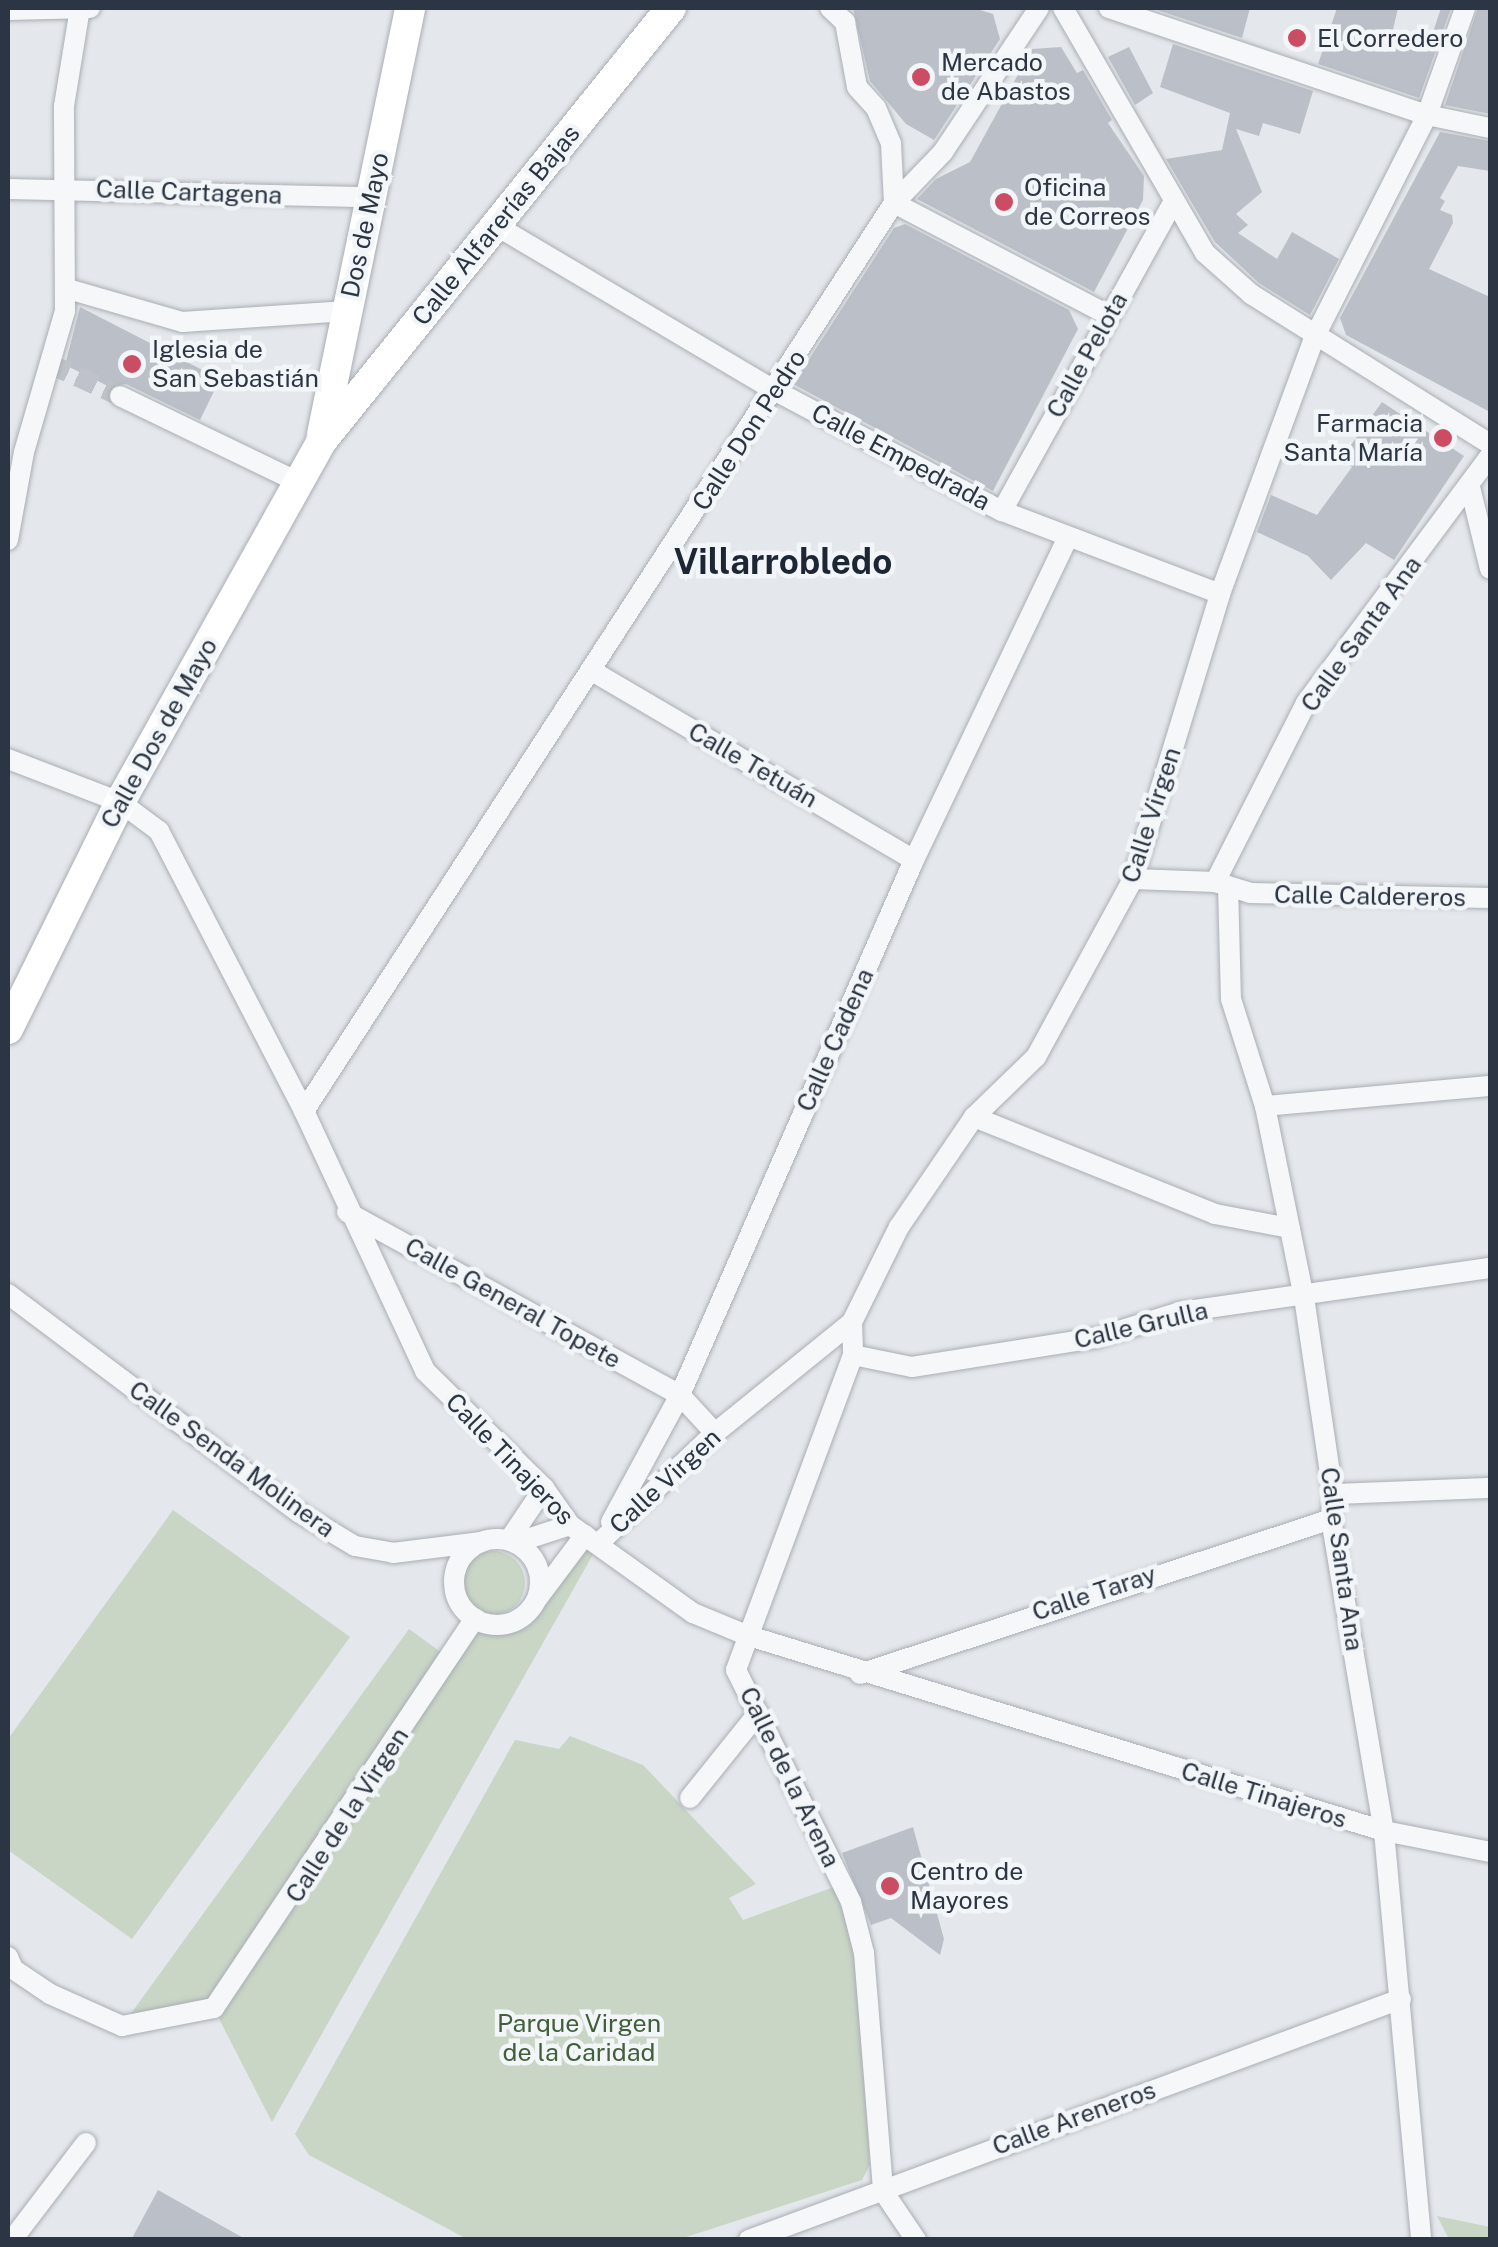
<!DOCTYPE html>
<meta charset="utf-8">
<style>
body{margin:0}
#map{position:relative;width:1498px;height:2247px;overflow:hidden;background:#e4e7eb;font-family:"Public Sans",sans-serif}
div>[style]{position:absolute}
.green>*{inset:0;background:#c9d5c5}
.round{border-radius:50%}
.building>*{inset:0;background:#bbc0c8}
.street-tunnel>*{height:20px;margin-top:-10px;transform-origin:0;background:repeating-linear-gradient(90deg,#bfc3c9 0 20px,transparent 0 30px)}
.roads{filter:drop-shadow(0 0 2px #a9aeb5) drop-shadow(0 0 2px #a9aeb5)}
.street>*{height:20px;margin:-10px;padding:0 10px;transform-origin:10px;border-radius:10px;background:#f6f7f9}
.street>.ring{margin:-10px;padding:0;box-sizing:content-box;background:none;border:20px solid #f6f7f9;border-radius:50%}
.secondary>*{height:30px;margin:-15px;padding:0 15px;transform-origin:15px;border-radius:15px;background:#fff}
.dots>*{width:28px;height:28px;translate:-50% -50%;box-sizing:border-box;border:5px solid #f3f6f8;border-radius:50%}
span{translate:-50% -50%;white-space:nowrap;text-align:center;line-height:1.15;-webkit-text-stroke:9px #f3f6f8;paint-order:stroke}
.poi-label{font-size:25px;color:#2b3543}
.left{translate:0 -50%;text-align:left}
.right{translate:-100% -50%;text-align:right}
.street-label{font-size:25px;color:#2b3543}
.park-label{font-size:25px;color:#415f39}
.district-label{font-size:35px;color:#1d2634;font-weight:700}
.frame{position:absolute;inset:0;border:10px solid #2b3543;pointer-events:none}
</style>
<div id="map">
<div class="green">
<i style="clip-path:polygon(173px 1510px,350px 1637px,132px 1939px,8px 1850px,8px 1739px)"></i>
<i style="clip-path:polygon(585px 1535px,600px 1542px,272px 2122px,214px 2009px,122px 2026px,409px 1629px,449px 1658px,475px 1618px,493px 1624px,525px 1615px)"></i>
<i class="round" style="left:461px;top:1551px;width:64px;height:64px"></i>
<i style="clip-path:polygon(570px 1736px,643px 1765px,756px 1884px,729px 1898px,743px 1920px,834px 1887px,856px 1948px,870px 2165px,862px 2180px,680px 2239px,467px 2239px,309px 2155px,295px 2134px,515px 1740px,559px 1749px)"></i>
<i style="clip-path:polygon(1437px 2216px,1490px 2227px,1490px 2239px,1449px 2239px)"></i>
</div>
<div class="building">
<i style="clip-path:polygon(853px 8px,974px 8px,993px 14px,1000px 39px,934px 140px,906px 124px,870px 81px)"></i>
<i style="clip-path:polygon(1151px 8px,1250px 8px,1242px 38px)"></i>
<i style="clip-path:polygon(1337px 8px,1398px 8px,1392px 34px,1431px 38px,1441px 8px,1451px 8px,1419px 98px,1318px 64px)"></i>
<i style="clip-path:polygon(1478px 8px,1490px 8px,1490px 114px,1445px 105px)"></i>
<i style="clip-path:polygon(1173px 44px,1313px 91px,1300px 134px,1263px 123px,1259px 136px,1236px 129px,1262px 192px,1236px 214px,1248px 225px,1238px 233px,1277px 259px,1292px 232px,1339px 259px,1310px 315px,1259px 283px,1215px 242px,1166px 159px,1222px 150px,1230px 113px,1160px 87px)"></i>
<i style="clip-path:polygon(1061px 47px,1077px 73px,1083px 70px,1112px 120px,1108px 123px,1144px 176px,1143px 200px,1094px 292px,917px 199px,936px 179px,970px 162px,1032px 49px)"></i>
<i style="clip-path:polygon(1129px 47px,1153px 93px,1135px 105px,1108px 57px)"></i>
<i style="clip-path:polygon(1440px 132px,1490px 141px,1490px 171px,1458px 166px,1440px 198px,1445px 201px,1440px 210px,1452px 215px,1453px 223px,1429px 269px,1490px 297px,1490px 412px,1346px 335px,1340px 318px)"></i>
<i style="clip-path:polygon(905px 224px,1069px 310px,1078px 329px,993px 491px,793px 384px,894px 228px)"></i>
<i style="clip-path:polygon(80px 307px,220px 379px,200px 420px,126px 384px,110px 387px,65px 365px)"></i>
<i style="clip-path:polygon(1382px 402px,1464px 456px,1394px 560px,1366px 543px,1331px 580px,1308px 556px,1257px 532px,1271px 495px,1317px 515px,1352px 467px,1340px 460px)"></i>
<i style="clip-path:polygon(913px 1827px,944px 1939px,940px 1955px,891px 1918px,871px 1925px,842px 1853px)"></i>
<i style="clip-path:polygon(158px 2190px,247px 2240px,131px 2240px)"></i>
</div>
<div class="street-tunnel">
<i style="left:50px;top:364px;width:77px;rotate:24.6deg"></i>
</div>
<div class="roads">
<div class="street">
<i style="left:830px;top:8px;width:21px;rotate:43deg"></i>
<i style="left:845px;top:22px;width:66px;rotate:79.5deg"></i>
<i style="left:857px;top:87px;width:28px;rotate:48deg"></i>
<i style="left:876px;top:108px;width:39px;rotate:67deg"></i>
<i style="left:891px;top:144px;width:59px;rotate:87.1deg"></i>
<i style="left:894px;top:203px;width:242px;rotate:27.6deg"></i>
<i style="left:1063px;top:8px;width:283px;rotate:59.9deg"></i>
<i style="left:1205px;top:253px;width:62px;rotate:41.7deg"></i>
<i style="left:1251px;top:294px;width:282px;rotate:32.1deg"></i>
<i style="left:1109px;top:8px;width:336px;rotate:18.6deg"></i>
<i style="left:1427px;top:115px;width:64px;rotate:11.7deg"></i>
<i style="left:8px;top:10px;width:82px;rotate:-1.4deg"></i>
<i style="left:8px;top:189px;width:363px;rotate:1.3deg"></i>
<i style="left:495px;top:225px;width:324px;rotate:30.6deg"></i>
<i style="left:774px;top:390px;width:258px;rotate:28deg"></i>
<i style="left:1002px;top:511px;width:233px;rotate:20.8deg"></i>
<i style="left:68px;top:289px;width:119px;rotate:16.1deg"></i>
<i style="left:182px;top:322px;width:165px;rotate:-3.8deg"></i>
<i style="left:120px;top:396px;width:198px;rotate:25.8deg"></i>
<i style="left:1490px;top:456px;width:308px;rotate:126.7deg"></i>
<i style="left:1306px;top:703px;width:201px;rotate:116.9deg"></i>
<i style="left:1215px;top:882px;width:37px;rotate:17deg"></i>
<i style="left:1250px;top:893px;width:240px;rotate:1.2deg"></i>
<i style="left:1470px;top:487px;width:84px;rotate:76.3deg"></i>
<i style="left:1002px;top:511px;width:355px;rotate:-61deg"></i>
<i style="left:8px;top:540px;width:89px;rotate:-79.7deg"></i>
<i style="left:24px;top:452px;width:147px;rotate:-73.8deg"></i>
<i style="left:65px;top:311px;width:205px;rotate:-90.3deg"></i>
<i style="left:64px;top:106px;width:99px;rotate:-80.7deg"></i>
<i style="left:592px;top:671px;width:373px;rotate:30.4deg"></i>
<i style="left:8px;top:759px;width:120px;rotate:21deg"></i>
<i style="left:120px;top:802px;width:49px;rotate:36.6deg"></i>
<i style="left:159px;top:831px;width:315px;rotate:62.6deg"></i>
<i style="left:304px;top:1111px;width:287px;rotate:65deg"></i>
<i style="left:425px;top:1371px;width:167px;rotate:44.5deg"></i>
<i style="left:544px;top:1488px;width:45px;rotate:54.9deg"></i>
<i style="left:570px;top:1525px;width:151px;rotate:35.6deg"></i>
<i style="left:693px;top:1613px;width:57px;rotate:22.5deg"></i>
<i style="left:746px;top:1635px;width:667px;rotate:17.08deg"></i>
<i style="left:1384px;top:1831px;width:108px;rotate:11.2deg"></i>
<i style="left:1133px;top:879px;width:82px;rotate:2.1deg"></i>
<i style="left:1228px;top:886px;width:113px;rotate:88.5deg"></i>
<i style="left:1231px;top:999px;width:112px;rotate:72.4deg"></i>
<i style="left:1265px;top:1106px;width:195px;rotate:78.5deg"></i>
<i style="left:1304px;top:1297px;width:199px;rotate:81.6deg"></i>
<i style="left:1333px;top:1494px;width:25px;rotate:95deg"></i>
<i style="left:1331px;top:1519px;width:316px;rotate:80.4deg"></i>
<i style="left:1384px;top:1831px;width:411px;rotate:84.8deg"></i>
<i style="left:1265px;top:1106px;width:226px;rotate:-5.1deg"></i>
<i style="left:304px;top:1111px;width:1083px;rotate:-56.99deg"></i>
<i style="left:894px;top:203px;width:71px;rotate:-46.1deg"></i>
<i style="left:943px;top:152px;width:173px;rotate:-56.3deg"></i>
<i style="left:974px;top:1117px;width:260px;rotate:21.9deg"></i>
<i style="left:1215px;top:1214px;width:76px;rotate:10.6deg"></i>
<i style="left:347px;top:1212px;width:380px;rotate:28.8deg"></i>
<i style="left:680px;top:1395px;width:52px;rotate:47.4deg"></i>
<i style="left:8px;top:1294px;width:365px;rotate:36.9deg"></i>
<i style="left:300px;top:1513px;width:64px;rotate:31deg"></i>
<i style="left:355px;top:1546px;width:39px;rotate:10deg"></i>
<i style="left:393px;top:1553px;width:89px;rotate:-7.1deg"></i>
<i style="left:852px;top:1322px;width:33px;rotate:88deg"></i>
<i style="left:853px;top:1355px;width:336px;rotate:110.4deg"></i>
<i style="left:736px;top:1670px;width:259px;rotate:63.6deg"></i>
<i style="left:851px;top:1902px;width:53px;rotate:75.7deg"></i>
<i style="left:864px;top:1953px;width:239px;rotate:85.4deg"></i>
<i style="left:883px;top:2191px;width:59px;rotate:56deg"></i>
<i style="left:853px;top:1355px;width:60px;rotate:11.5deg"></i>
<i style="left:912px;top:1367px;width:186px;rotate:-9deg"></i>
<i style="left:1096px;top:1338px;width:88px;rotate:-17.2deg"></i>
<i style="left:1180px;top:1312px;width:313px;rotate:-8.1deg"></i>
<i style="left:1333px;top:1494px;width:157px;rotate:-2.2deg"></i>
<i style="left:611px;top:1522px;width:145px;rotate:-61.5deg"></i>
<i style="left:680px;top:1395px;width:584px;rotate:-66.38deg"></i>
<i style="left:914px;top:860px;width:358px;rotate:-64.5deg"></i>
<i class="ring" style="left:454px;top:1539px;width:66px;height:66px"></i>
<i style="left:509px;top:1540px;width:63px;rotate:-56.1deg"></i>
<i style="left:600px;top:1542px;width:158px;rotate:-43.5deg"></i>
<i style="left:715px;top:1433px;width:176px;rotate:-39deg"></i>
<i style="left:852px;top:1322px;width:106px;rotate:-63.7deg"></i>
<i style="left:899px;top:1227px;width:133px;rotate:-55.7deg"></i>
<i style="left:974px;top:1117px;width:86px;rotate:-44.1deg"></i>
<i style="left:1036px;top:1057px;width:203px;rotate:-61.4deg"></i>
<i style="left:1133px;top:879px;width:298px;rotate:-73deg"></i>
<i style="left:1220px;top:594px;width:275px;rotate:-69.8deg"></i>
<i style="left:1315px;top:336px;width:248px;rotate:-63.1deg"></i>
<i style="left:1427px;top:115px;width:114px;rotate:-70.4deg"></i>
<i style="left:515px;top:1543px;width:58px;rotate:-18.1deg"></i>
<i style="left:537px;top:1599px;width:80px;rotate:-53.1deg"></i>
<i style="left:860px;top:1674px;width:496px;rotate:-18.2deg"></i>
<i style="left:690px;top:1798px;width:109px;rotate:-51.3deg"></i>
<i style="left:8px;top:1957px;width:13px;rotate:67deg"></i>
<i style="left:13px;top:1969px;width:45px;rotate:34deg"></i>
<i style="left:50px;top:1994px;width:79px;rotate:24deg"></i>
<i style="left:122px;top:2026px;width:94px;rotate:-11.1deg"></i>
<i style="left:214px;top:2008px;width:469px;rotate:-56.2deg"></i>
<i style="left:12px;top:2240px;width:122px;rotate:-52.7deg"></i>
<i style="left:749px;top:2240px;width:695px;rotate:-20.29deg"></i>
</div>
<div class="secondary">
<i style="left:322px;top:434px;width:435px;rotate:-78.3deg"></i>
<i style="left:8px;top:1029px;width:253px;rotate:-63.7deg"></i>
<i style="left:120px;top:802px;width:412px;rotate:-60.8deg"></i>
<i style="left:321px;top:442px;width:558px;rotate:-51.12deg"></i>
</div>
</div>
<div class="dots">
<i style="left:1297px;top:38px;background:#cc4d63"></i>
<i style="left:921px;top:77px;background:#cc4d63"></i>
<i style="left:1004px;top:202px;background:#cc4d63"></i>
<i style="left:132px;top:364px;background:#cc4d63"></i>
<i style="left:1443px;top:438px;background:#cc4d63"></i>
<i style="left:890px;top:1886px;background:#cc4d63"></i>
</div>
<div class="poi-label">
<span class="left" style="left:1317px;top:38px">El Corredero</span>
<span class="left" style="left:941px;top:77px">Mercado<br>de Abastos</span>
<span class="left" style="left:1024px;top:202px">Oficina<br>de Correos</span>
<span class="left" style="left:152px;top:364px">Iglesia de<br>San Sebastián</span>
<span class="right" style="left:1423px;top:438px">Farmacia<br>Santa María</span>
<span class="left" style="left:910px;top:1886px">Centro de<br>Mayores</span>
</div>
<div class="street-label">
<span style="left:189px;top:192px;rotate:2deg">Calle Cartagena</span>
<span style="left:365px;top:225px;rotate:-78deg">Dos de Mayo</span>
<span style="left:496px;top:225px;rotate:-51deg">Calle Alfarerías Bajas</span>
<span style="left:1087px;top:355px;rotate:-61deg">Calle Pelota</span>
<span style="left:749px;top:430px;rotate:-57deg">Calle Don Pedro</span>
<span style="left:901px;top:457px;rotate:28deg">Calle Empedrada</span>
<span style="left:1361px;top:634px;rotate:-54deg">Calle Santa Ana</span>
<span style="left:159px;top:733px;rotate:-61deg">Calle Dos de Mayo</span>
<span style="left:753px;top:765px;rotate:30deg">Calle Tetuán</span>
<span style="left:1151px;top:815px;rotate:-72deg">Calle Virgen</span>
<span style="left:1370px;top:896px;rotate:1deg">Calle Caldereros</span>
<span style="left:835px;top:1040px;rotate:-66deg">Calle Cadena</span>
<span style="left:513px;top:1303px;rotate:29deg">Calle General Topete</span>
<span style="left:1141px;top:1325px;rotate:-13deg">Calle Grulla</span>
<span style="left:232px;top:1459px;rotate:36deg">Calle Senda Molinera</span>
<span style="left:510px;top:1459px;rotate:46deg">Calle Tinajeros</span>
<span style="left:665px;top:1481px;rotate:-43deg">Calle Virgen</span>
<span style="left:1342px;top:1559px;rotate:82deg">Calle Santa Ana</span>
<span style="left:1094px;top:1593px;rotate:-18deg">Calle Taray</span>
<span style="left:790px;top:1777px;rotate:64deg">Calle de la Arena</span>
<span style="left:1264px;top:1795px;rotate:17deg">Calle Tinajeros</span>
<span style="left:347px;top:1815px;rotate:-57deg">Calle de la Virgen</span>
<span style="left:1074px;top:2118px;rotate:-20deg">Calle Areneros</span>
</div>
<div class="park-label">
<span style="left:579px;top:2038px">Parque Virgen<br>de la Caridad</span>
</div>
<div class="district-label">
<span style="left:783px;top:562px">Villarrobledo</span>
</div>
<div class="frame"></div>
</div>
